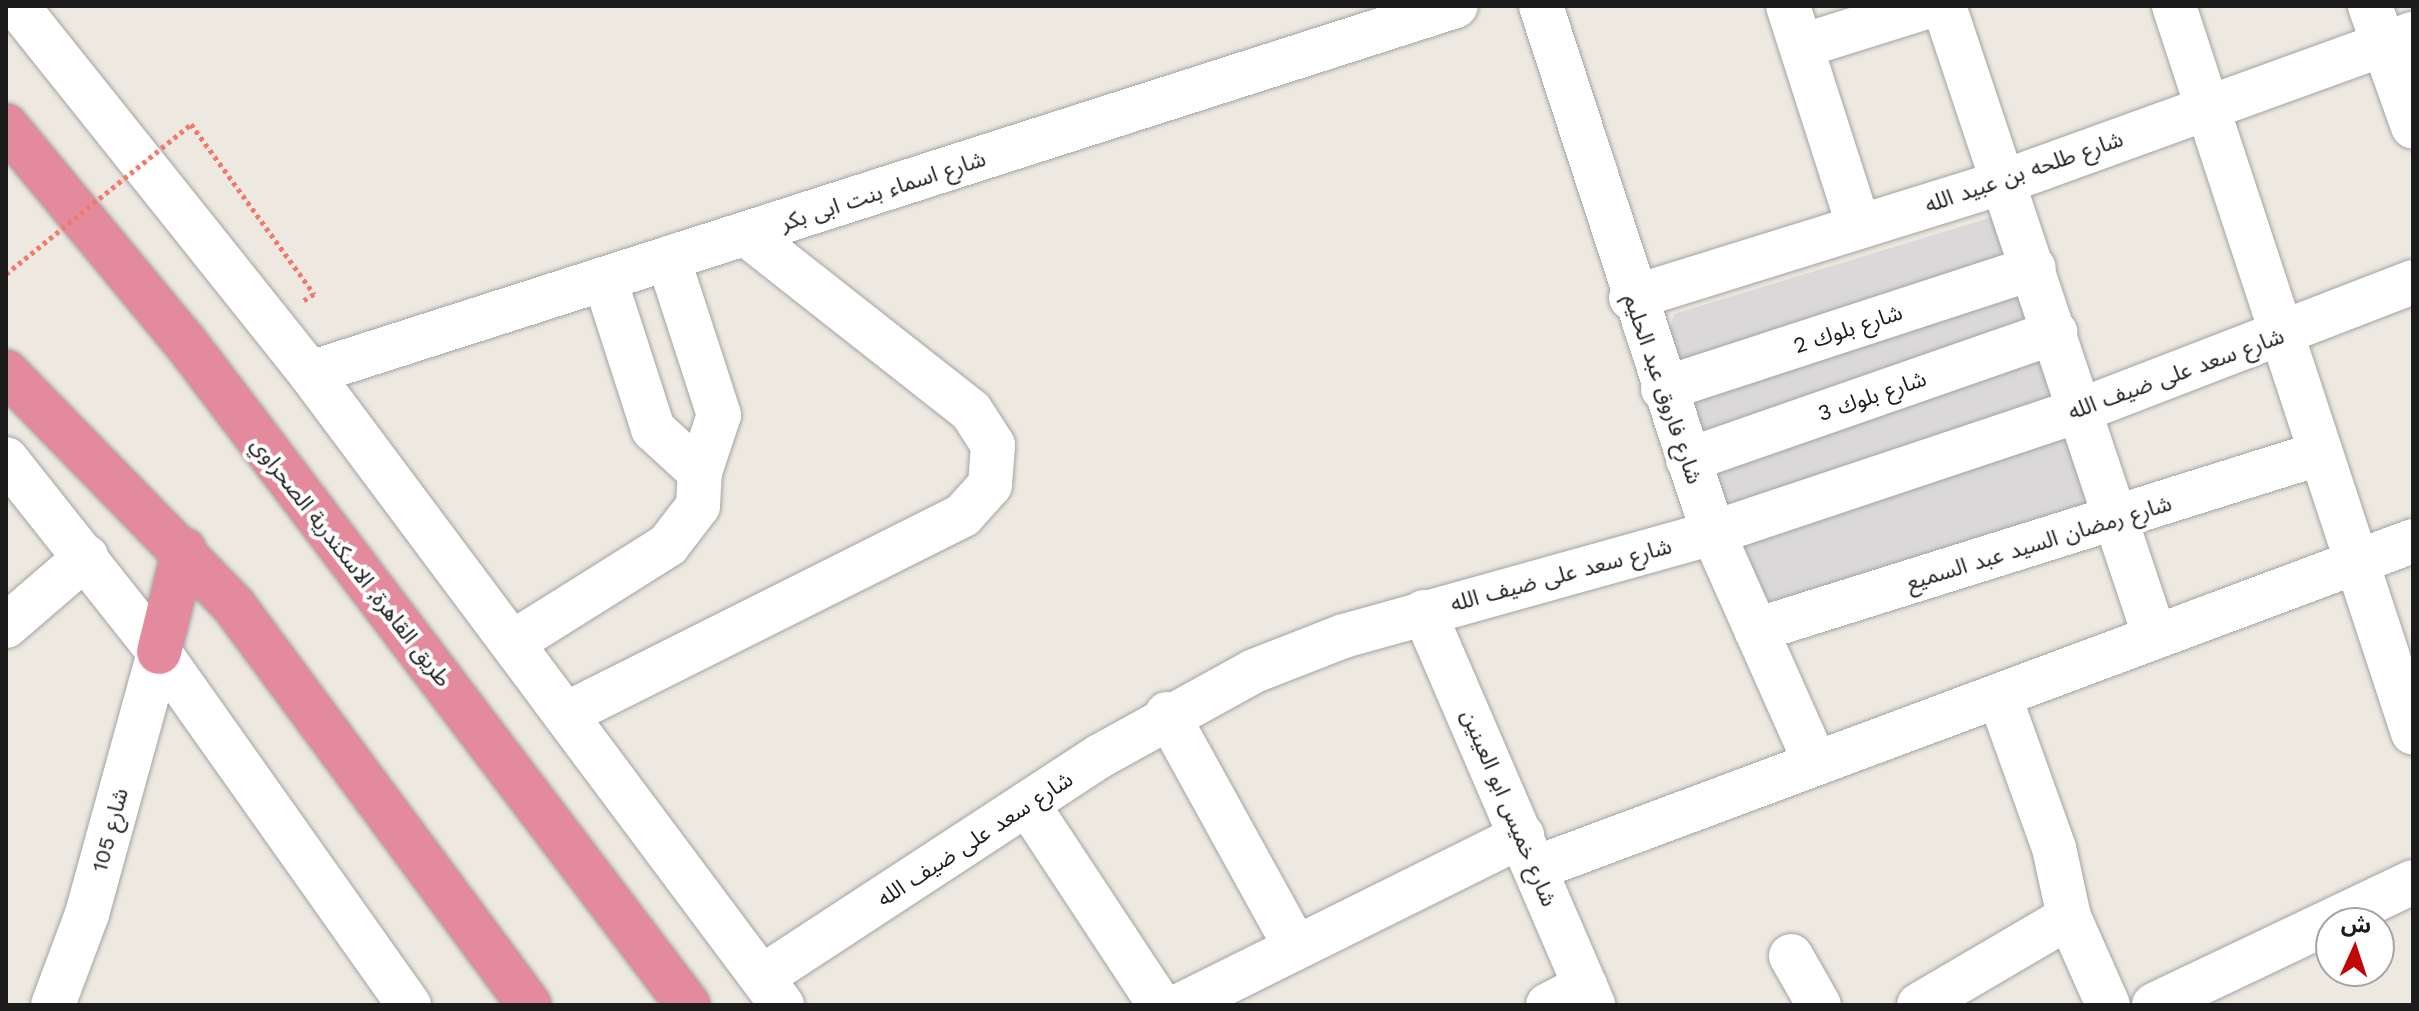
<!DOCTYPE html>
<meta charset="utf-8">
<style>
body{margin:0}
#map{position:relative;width:2419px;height:1011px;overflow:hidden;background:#ede9e1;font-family:"Work Sans","Noto Sans Arabic",sans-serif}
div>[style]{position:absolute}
.residential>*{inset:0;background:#dad8d9}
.path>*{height:5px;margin-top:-2.5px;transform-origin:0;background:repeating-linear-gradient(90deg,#f5776a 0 4px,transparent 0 8px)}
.roads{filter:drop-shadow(0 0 2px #a3a3a3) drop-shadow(0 0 2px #a3a3a3)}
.minor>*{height:44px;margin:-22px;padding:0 22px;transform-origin:22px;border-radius:22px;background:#fff}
.highway>*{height:44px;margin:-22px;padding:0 22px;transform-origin:22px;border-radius:22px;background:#e38a9c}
.path-bridge>*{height:5px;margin-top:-2.5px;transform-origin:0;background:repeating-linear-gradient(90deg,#f5776a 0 4px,transparent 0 8px)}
span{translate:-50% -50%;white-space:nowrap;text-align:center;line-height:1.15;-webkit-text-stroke:8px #fff;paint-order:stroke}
.street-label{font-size:22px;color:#1c1c1c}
.frame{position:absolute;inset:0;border:8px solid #1c1c1c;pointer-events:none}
.north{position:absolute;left:2315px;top:907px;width:80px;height:80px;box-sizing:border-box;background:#fff;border:2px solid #a4a4a4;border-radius:50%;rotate:3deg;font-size:22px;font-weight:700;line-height:32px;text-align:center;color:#1c1c1c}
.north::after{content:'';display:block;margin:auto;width:28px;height:36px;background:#c10608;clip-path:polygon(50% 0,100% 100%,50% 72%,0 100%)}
</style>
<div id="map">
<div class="residential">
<i style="clip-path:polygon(1999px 215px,2097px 516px,1766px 616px,1708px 476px,1668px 337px,1674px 314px)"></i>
</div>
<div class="path">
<i style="left:191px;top:124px;width:210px;rotate:54.1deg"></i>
<i style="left:314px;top:294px;width:15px;rotate:148deg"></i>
</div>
<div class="roads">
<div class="minor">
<i style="left:17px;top:6px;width:470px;rotate:51.4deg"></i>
<i style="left:310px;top:373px;width:789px;rotate:53.25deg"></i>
<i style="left:1541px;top:6px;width:554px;rotate:71.92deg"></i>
<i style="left:1713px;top:533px;width:251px;rotate:66deg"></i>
<i style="left:1788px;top:6px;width:232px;rotate:72.2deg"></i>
<i style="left:1944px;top:6px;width:665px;rotate:71.51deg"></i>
<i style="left:2174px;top:6px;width:765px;rotate:71.8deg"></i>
<i style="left:2370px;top:6px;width:128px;rotate:70.4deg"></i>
<i style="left:1802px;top:46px;width:134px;rotate:-17.4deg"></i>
<i style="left:605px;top:280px;width:157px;rotate:72.1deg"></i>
<i style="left:653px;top:429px;width:64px;rotate:42.5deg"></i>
<i style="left:1631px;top:298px;width:393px;rotate:-17.3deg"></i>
<i style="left:2006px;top:181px;width:433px;rotate:-19.9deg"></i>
<i style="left:310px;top:373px;width:1203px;rotate:-17.76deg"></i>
<i style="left:1663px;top:389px;width:390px;rotate:-18.1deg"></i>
<i style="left:6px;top:459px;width:246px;rotate:51.6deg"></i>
<i style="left:159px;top:652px;width:433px;rotate:54.7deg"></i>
<i style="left:1688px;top:460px;width:389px;rotate:-19.2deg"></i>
<i style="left:1424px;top:612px;width:428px;rotate:66.7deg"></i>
<i style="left:6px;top:626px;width:106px;rotate:-40.8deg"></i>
<i style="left:1756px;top:630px;width:592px;rotate:-17.39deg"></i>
<i style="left:512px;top:643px;width:184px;rotate:-32.1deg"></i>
<i style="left:668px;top:545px;width:49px;rotate:-52.4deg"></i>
<i style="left:698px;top:506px;width:34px;rotate:-87deg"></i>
<i style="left:700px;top:472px;width:60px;rotate:-71.6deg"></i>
<i style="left:719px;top:415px;width:165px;rotate:-108deg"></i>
<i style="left:2000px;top:698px;width:159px;rotate:70.2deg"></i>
<i style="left:2054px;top:848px;width:71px;rotate:77.7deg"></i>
<i style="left:2069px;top:917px;width:96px;rotate:66.1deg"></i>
<i style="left:566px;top:714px;width:444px;rotate:-26.6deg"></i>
<i style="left:963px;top:515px;width:40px;rotate:-48deg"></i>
<i style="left:990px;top:485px;width:40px;rotate:-85.7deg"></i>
<i style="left:993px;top:445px;width:40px;rotate:-122.9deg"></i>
<i style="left:971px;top:411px;width:285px;rotate:-141.8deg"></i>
<i style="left:1167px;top:714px;width:263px;rotate:61.1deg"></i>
<i style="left:1028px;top:805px;width:240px;rotate:56.6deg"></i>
<i style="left:1536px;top:868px;width:936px;rotate:-20.45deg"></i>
<i style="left:1791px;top:956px;width:56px;rotate:60.3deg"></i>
<i style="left:762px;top:977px;width:404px;rotate:-33.2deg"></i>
<i style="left:1100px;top:756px;width:176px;rotate:-28.9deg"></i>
<i style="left:1254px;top:671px;width:97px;rotate:-21.3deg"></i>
<i style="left:1344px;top:636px;width:383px;rotate:-15.6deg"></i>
<i style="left:1713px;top:533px;width:388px;rotate:-18.5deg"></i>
<i style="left:2081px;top:410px;width:356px;rotate:-21.1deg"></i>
<i style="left:53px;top:1005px;width:97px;rotate:-69.5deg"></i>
<i style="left:87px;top:914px;width:272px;rotate:-74.6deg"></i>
<i style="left:1181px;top:1005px;width:381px;rotate:-26.4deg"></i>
<i style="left:1548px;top:1005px;width:42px;rotate:-27.2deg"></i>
<i style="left:1919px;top:1005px;width:174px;rotate:-30.4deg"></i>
<i style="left:2154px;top:1005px;width:287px;rotate:-25.4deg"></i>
</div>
<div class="highway">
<i style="left:6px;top:126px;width:281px;rotate:50.4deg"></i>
<i style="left:185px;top:342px;width:832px;rotate:52.81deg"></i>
<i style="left:6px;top:372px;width:327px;rotate:45.7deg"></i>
<i style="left:234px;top:606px;width:496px;rotate:53.5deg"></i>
<i style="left:159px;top:652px;width:105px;rotate:-76.2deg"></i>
</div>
</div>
<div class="path-bridge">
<i style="left:6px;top:274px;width:238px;rotate:-39deg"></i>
</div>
<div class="street-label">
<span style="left:2024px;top:172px;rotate:-19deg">شارع طلحه بن عبيد الله</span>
<span style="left:883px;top:191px;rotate:-18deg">شارع اسماء بنت ابى بكر</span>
<span style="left:1848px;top:329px;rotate:-18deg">شارع بلوك 2</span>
<span style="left:2176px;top:374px;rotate:-20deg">شارع سعد على ضيف الله</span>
<span style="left:1663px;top:389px;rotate:71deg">شارع فاروق عبد الحليم</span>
<span style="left:1872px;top:396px;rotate:-19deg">شارع بلوك 3</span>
<span style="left:2039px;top:543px;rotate:-17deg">شارع رمضان السيد عبد السميع</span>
<span style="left:351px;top:562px;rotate:52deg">طريق القاهرة, الاسكندرية الصحراوي</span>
<span style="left:1561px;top:575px;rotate:-15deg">شارع سعد على ضيف الله</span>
<span style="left:1509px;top:808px;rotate:67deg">شارع خميس ابو العينين</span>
<span style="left:110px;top:830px;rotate:-75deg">شارع 105</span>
<span style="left:975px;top:839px;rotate:-33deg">شارع سعد على ضيف الله</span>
</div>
<div class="frame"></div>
<div class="north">ش</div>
</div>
